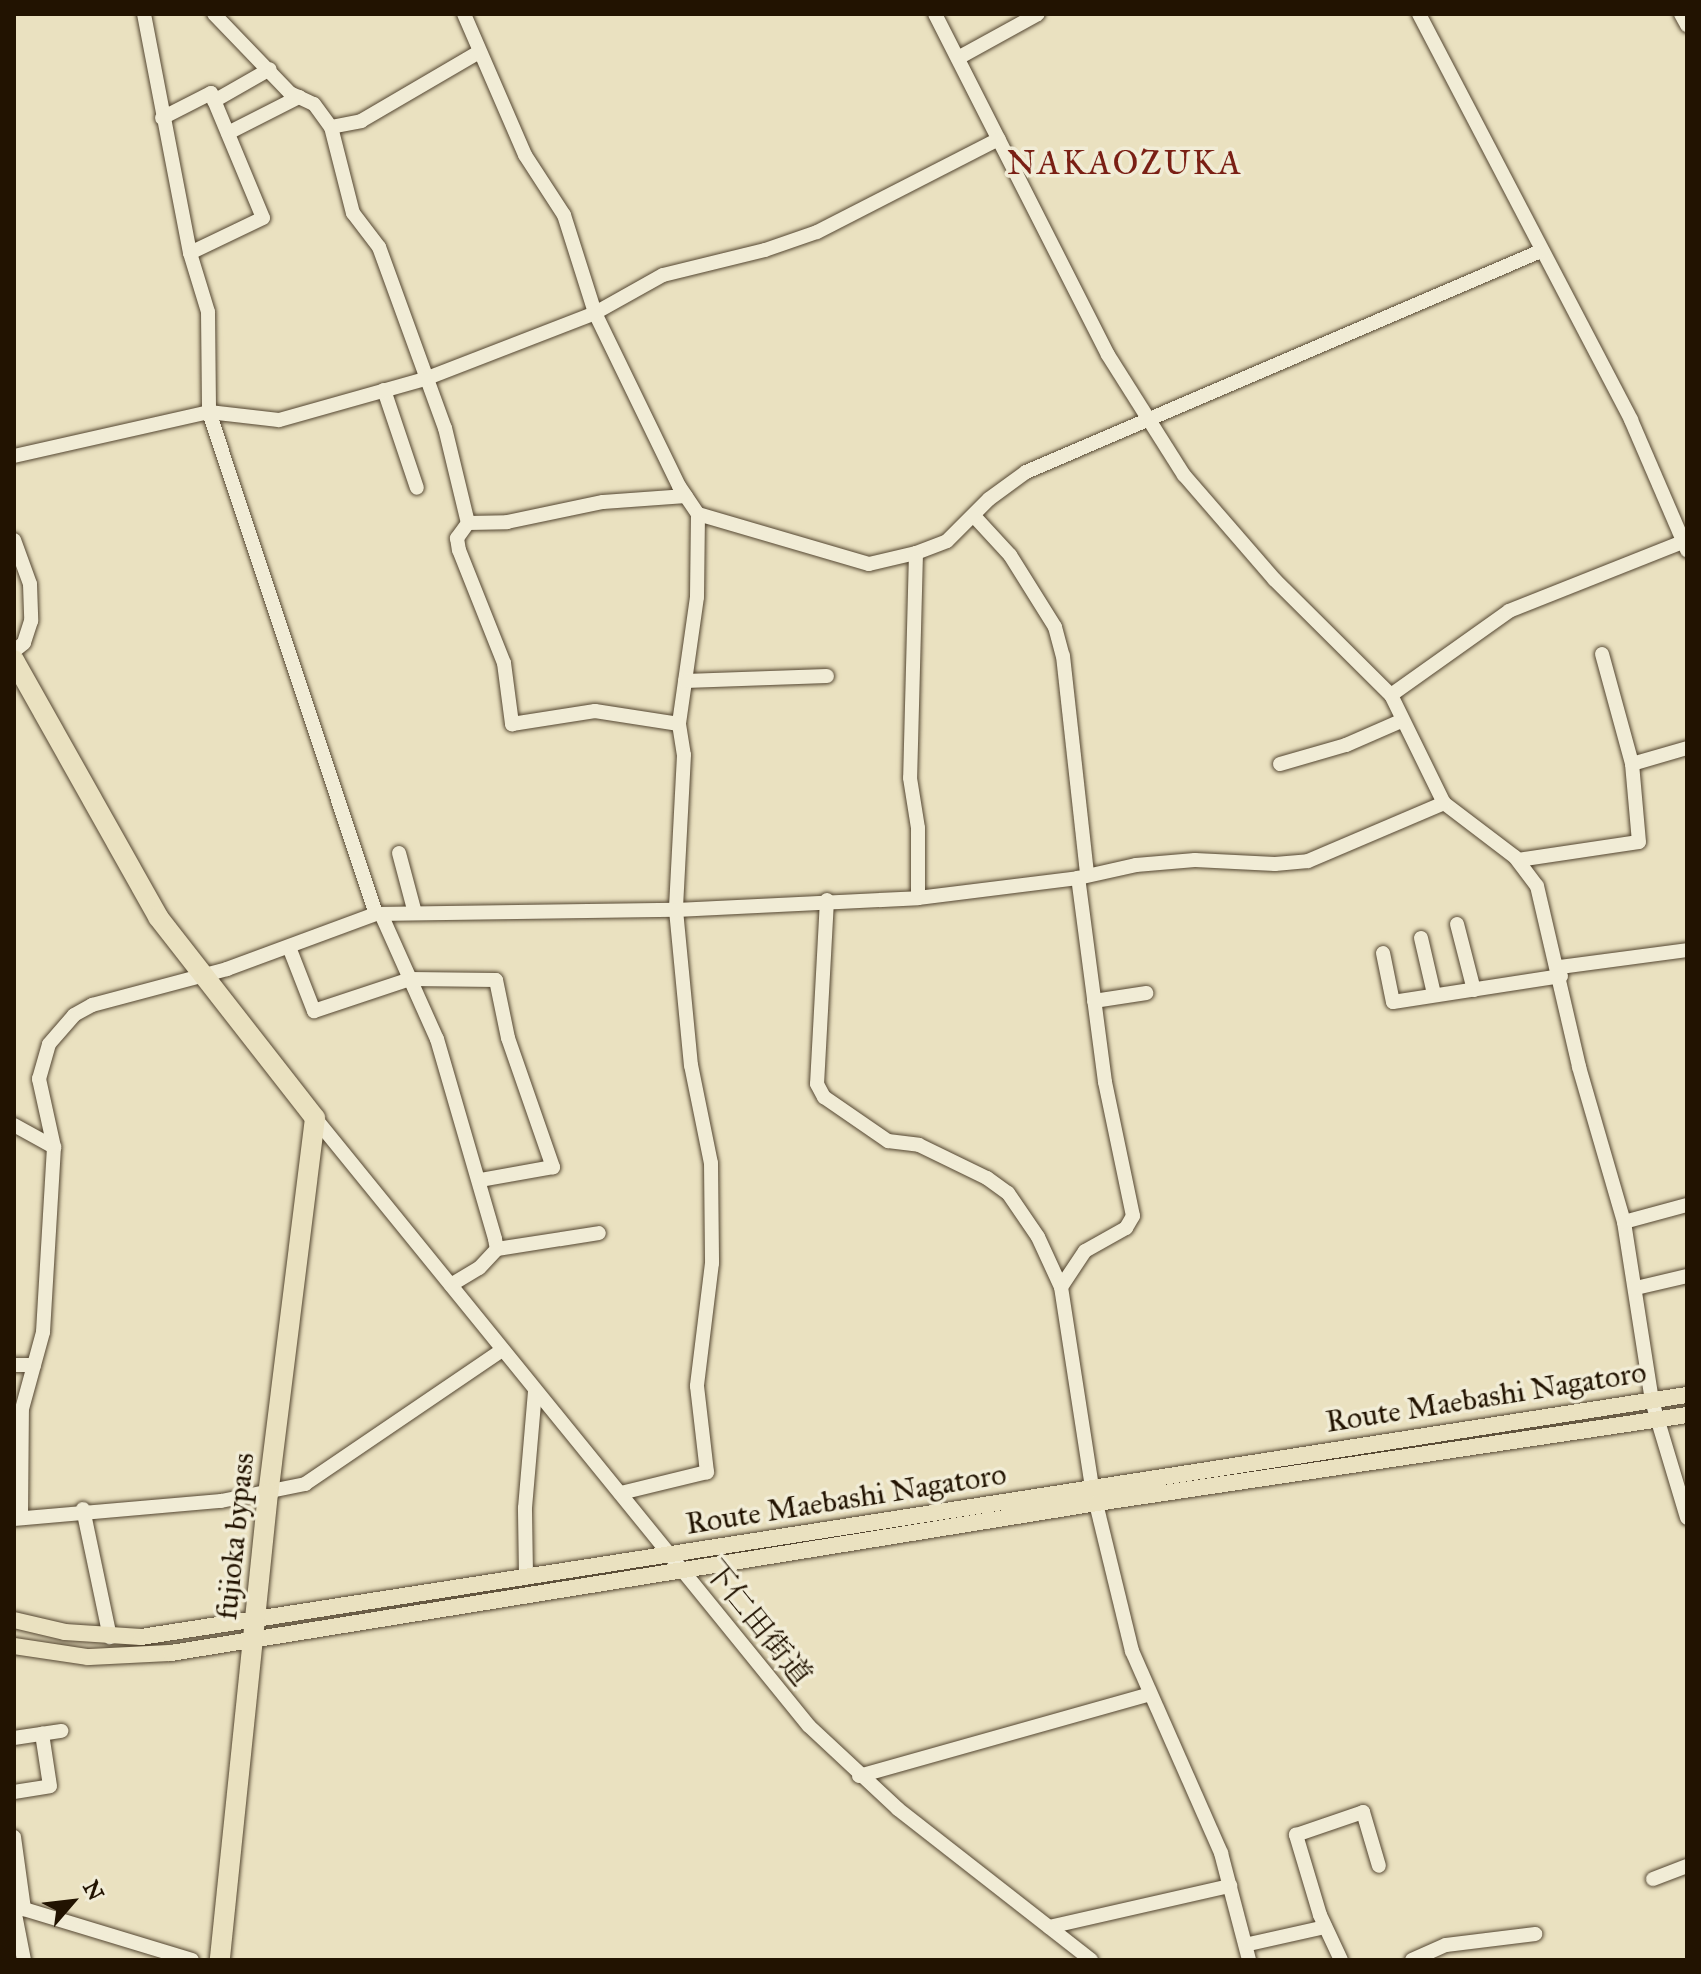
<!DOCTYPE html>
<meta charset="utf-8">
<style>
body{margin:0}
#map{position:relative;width:1701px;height:1974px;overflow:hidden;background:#eae1c0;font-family:"IM FELL Great Primer","Noto Serif JP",serif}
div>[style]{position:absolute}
.roads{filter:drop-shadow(0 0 2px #544631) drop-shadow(0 0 2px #544631)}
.minor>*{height:14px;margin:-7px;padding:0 7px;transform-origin:7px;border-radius:7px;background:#f1ecd6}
.major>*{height:16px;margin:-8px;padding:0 8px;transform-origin:8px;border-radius:8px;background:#eae1c0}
.highway>*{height:20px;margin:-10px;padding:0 10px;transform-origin:10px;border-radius:10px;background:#eae1c0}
span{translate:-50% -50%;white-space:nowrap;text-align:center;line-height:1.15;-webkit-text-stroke:7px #f1ecd6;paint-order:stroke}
.street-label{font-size:30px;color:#221301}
.quarter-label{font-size:34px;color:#7a1f14;letter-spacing:2px}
.frame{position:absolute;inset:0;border:16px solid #221301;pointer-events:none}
.north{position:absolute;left:32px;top:1862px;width:80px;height:80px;-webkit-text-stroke:6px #f1ecd6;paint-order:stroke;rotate:62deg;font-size:22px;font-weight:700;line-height:32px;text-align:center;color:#221301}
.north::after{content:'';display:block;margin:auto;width:28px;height:36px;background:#221301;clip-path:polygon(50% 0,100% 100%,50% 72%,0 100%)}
</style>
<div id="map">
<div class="roads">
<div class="minor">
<i style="left:144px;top:14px;width:243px;rotate:79.1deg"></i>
<i style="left:190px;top:253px;width:62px;rotate:73deg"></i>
<i style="left:208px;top:312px;width:100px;rotate:89.4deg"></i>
<i style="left:209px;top:412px;width:529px;rotate:71.6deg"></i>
<i style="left:214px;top:14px;width:110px;rotate:46.1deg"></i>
<i style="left:290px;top:93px;width:26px;rotate:25deg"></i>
<i style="left:314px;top:104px;width:29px;rotate:54deg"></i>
<i style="left:331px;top:127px;width:31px;rotate:-11deg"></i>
<i style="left:361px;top:121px;width:137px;rotate:-30.3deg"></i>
<i style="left:464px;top:14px;width:154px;rotate:66.6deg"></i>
<i style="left:525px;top:155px;width:72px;rotate:57deg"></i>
<i style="left:564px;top:215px;width:103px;rotate:72.4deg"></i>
<i style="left:595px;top:313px;width:192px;rotate:64.1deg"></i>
<i style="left:679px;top:486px;width:34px;rotate:56deg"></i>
<i style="left:698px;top:514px;width:83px;rotate:90.7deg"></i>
<i style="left:697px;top:597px;width:128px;rotate:98.1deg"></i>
<i style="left:679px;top:724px;width:31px;rotate:81deg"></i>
<i style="left:684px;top:755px;width:155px;rotate:93deg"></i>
<i style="left:676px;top:910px;width:156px;rotate:84.5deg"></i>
<i style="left:691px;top:1065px;width:100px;rotate:78.5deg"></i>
<i style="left:711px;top:1163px;width:100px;rotate:89.4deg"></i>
<i style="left:712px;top:1263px;width:124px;rotate:97deg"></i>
<i style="left:697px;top:1386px;width:87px;rotate:83.4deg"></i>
<i style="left:707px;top:1472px;width:89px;rotate:166.3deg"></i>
<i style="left:935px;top:14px;width:382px;rotate:63.1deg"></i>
<i style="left:1108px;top:355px;width:142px;rotate:57.7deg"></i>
<i style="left:1184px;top:475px;width:138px;rotate:49.1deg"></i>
<i style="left:1274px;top:579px;width:165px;rotate:44.8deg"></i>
<i style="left:1391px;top:695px;width:120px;rotate:63.9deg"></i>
<i style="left:1444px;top:803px;width:89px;rotate:37.3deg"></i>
<i style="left:1515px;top:857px;width:36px;rotate:53deg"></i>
<i style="left:1537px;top:886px;width:186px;rotate:76.9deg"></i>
<i style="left:1579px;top:1067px;width:161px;rotate:73.8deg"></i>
<i style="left:1624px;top:1222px;width:181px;rotate:81.1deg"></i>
<i style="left:1652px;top:1401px;width:122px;rotate:73.3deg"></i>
<i style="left:1419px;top:14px;width:458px;rotate:62.4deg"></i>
<i style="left:1631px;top:420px;width:142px;rotate:66.7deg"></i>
<i style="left:1681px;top:14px;width:13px;rotate:61deg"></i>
<i style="left:958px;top:58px;width:91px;rotate:-28.8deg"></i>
<i style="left:214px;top:101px;width:64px;rotate:-29.7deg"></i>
<i style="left:162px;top:118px;width:55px;rotate:-27deg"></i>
<i style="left:211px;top:93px;width:135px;rotate:67.4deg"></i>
<i style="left:263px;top:218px;width:81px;rotate:154.4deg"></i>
<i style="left:331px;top:127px;width:89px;rotate:75.7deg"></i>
<i style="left:353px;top:213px;width:43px;rotate:52.6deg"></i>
<i style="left:379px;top:247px;width:193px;rotate:70deg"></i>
<i style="left:445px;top:428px;width:98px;rotate:76.4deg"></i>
<i style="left:468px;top:523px;width:19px;rotate:126deg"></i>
<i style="left:457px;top:538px;width:12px;rotate:81deg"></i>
<i style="left:459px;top:550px;width:122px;rotate:68.3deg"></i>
<i style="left:504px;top:663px;width:62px;rotate:82.5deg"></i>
<i style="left:512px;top:724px;width:84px;rotate:-8.9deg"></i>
<i style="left:595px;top:711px;width:85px;rotate:8.8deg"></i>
<i style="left:228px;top:133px;width:80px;rotate:-26.9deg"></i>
<i style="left:384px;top:390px;width:103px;rotate:71.4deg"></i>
<i style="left:14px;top:456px;width:200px;rotate:-12.7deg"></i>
<i style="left:209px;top:412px;width:70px;rotate:6.5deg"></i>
<i style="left:279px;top:420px;width:152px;rotate:-15.7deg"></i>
<i style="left:425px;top:379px;width:182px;rotate:-21.2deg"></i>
<i style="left:595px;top:313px;width:78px;rotate:-29.2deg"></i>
<i style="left:663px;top:275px;width:105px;rotate:-13.8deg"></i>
<i style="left:765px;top:250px;width:55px;rotate:-19.1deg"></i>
<i style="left:817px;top:232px;width:204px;rotate:-27.1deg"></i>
<i style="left:698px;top:514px;width:178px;rotate:16.3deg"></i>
<i style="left:869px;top:564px;width:48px;rotate:-13.2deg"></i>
<i style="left:916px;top:553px;width:33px;rotate:-21deg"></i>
<i style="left:947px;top:541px;width:59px;rotate:-45deg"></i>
<i style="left:989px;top:499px;width:46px;rotate:-36.1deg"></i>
<i style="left:1026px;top:472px;width:560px;rotate:-23.23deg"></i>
<i style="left:974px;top:516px;width:53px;rotate:47.3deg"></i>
<i style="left:1010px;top:555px;width:85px;rotate:58deg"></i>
<i style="left:1055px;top:627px;width:30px;rotate:75deg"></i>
<i style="left:1063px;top:656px;width:217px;rotate:83.7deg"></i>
<i style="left:468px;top:523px;width:39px;rotate:-1deg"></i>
<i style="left:507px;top:522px;width:98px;rotate:-11.8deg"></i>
<i style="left:603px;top:502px;width:83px;rotate:-4.1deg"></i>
<i style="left:14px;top:540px;width:47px;rotate:70deg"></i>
<i style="left:30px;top:584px;width:37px;rotate:88deg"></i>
<i style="left:31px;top:621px;width:23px;rotate:108deg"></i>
<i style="left:24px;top:643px;width:13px;rotate:141deg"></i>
<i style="left:916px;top:553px;width:225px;rotate:91.5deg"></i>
<i style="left:910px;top:778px;width:51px;rotate:80.9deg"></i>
<i style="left:918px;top:828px;width:70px;rotate:90deg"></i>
<i style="left:1602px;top:654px;width:114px;rotate:74.7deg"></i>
<i style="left:685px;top:681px;width:142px;rotate:-2deg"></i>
<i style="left:1391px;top:695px;width:145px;rotate:-35.4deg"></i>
<i style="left:1509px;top:611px;width:192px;rotate:-21.7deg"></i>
<i style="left:1280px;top:764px;width:69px;rotate:-16.1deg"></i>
<i style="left:1346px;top:745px;width:60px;rotate:-23.6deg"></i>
<i style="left:399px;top:853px;width:62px;rotate:75.1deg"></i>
<i style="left:1518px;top:860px;width:122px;rotate:-8.5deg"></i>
<i style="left:1639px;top:842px;width:78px;rotate:-95.1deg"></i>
<i style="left:1632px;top:764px;width:57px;rotate:-16.2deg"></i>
<i style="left:827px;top:900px;width:184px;rotate:93.1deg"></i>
<i style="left:817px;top:1084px;width:15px;rotate:62deg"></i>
<i style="left:824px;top:1097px;width:78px;rotate:34.5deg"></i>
<i style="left:888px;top:1141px;width:31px;rotate:7deg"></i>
<i style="left:919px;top:1145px;width:76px;rotate:25.9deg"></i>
<i style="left:987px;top:1178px;width:26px;rotate:36deg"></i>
<i style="left:1008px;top:1193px;width:53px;rotate:55.7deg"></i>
<i style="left:1038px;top:1237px;width:55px;rotate:65.3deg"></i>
<i style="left:1061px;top:1287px;width:202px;rotate:81.2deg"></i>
<i style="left:1092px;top:1487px;width:169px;rotate:76.3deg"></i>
<i style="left:1132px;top:1651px;width:221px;rotate:66.2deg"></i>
<i style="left:1221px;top:1853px;width:111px;rotate:75.3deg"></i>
<i style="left:381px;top:914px;width:137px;rotate:65.9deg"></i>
<i style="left:437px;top:1039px;width:208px;rotate:73.8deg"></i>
<i style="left:495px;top:1239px;width:10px;rotate:79deg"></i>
<i style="left:497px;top:1249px;width:26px;rotate:133deg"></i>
<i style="left:479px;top:1268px;width:33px;rotate:149deg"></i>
<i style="left:1457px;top:924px;width:68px;rotate:75.6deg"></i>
<i style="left:1421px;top:938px;width:57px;rotate:76.9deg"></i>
<i style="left:289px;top:947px;width:69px;rotate:68.7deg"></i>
<i style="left:314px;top:1011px;width:101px;rotate:-18.4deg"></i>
<i style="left:410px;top:979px;width:86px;rotate:0.7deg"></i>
<i style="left:496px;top:980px;width:59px;rotate:78.3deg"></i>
<i style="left:508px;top:1038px;width:137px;rotate:70.8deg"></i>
<i style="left:553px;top:1167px;width:73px;rotate:169.8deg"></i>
<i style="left:1383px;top:953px;width:50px;rotate:78.5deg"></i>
<i style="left:1393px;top:1002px;width:170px;rotate:-8.8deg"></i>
<i style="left:1560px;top:967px;width:128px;rotate:-7.6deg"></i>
<i style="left:1094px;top:1001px;width:53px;rotate:-8.7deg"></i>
<i style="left:315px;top:1118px;width:783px;rotate:50.91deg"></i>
<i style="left:809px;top:1726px;width:122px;rotate:43deg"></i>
<i style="left:898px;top:1809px;width:245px;rotate:38deg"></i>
<i style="left:14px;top:1125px;width:46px;rotate:28.8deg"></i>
<i style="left:1624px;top:1222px;width:65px;rotate:-15.1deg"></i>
<i style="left:497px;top:1249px;width:103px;rotate:-8.9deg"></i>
<i style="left:1061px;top:1287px;width:43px;rotate:-56.3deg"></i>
<i style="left:1085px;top:1251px;width:47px;rotate:-29.3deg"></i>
<i style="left:1126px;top:1228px;width:14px;rotate:-60deg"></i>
<i style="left:1133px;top:1216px;width:137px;rotate:-101.8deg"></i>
<i style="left:1105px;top:1082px;width:206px;rotate:-97.5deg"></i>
<i style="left:1636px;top:1288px;width:52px;rotate:-13.2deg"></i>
<i style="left:14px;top:1365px;width:20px"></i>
<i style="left:83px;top:1509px;width:131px;rotate:78.1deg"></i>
<i style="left:21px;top:1517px;width:108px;rotate:-89.5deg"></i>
<i style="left:22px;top:1409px;width:80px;rotate:-74.7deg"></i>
<i style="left:43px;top:1332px;width:185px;rotate:-86.6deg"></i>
<i style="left:54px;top:1147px;width:70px;rotate:-102.4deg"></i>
<i style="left:39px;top:1079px;width:36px;rotate:-74deg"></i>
<i style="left:49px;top:1044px;width:38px;rotate:-49deg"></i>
<i style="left:74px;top:1015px;width:21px;rotate:-29deg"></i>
<i style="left:92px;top:1005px;width:140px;rotate:-14.9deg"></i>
<i style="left:227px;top:969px;width:159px;rotate:-20.3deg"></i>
<i style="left:376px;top:914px;width:300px;rotate:-0.8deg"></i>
<i style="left:676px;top:910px;width:242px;rotate:-2.8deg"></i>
<i style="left:918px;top:898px;width:161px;rotate:-7.1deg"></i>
<i style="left:1078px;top:878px;width:59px;rotate:-12.6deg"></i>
<i style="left:1136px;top:865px;width:59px;rotate:-4.8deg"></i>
<i style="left:1195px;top:860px;width:80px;rotate:2.9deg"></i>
<i style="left:1275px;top:864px;width:33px;rotate:-5deg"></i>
<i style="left:1308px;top:861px;width:148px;rotate:-23.1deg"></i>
<i style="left:14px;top:1519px;width:208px;rotate:-5deg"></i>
<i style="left:221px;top:1501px;width:86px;rotate:-11.4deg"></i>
<i style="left:305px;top:1484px;width:238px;rotate:-34.2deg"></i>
<i style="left:526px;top:1575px;width:67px;rotate:-90.9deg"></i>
<i style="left:525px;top:1508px;width:117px;rotate:-85.1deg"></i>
<i style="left:14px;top:1738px;width:48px;rotate:-8.5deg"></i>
<i style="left:859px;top:1776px;width:300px;rotate:-15.7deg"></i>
<i style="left:14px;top:1792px;width:36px;rotate:-9deg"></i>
<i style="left:50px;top:1786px;width:53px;rotate:-98.7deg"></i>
<i style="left:14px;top:1837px;width:73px;rotate:82.1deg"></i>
<i style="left:1653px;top:1879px;width:36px;rotate:-21deg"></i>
<i style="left:14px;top:1906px;width:186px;rotate:16.9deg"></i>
<i style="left:14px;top:1909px;width:52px;rotate:78.9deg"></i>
<i style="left:1049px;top:1927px;width:186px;rotate:-12.8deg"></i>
<i style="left:1249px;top:1944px;width:78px;rotate:-12.6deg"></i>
<i style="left:1341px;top:1960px;width:50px;rotate:-115deg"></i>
<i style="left:1320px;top:1915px;width:84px;rotate:-106.7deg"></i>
<i style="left:1296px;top:1835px;width:71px;rotate:-18.9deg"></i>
<i style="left:1363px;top:1812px;width:56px;rotate:73.5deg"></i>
<i style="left:1412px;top:1960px;width:37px;rotate:-24deg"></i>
<i style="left:1446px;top:1945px;width:90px;rotate:-7deg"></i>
</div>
<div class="major">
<i style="left:14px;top:1620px;width:52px;rotate:13.2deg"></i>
<i style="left:65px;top:1632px;width:76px;rotate:3.8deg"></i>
<i style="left:141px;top:1637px;width:1565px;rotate:-8.9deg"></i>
<i style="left:14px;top:1646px;width:75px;rotate:8.5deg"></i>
<i style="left:88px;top:1657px;width:83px;rotate:-2.8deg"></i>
<i style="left:171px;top:1653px;width:938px;rotate:-9.2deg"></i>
<i style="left:1097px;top:1503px;width:597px;rotate:-8.48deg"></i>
</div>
<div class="highway">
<i style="left:14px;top:660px;width:295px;rotate:60.7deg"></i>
<i style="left:158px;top:917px;width:255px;rotate:52deg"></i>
<i style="left:315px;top:1118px;width:378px;rotate:97.1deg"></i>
<i style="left:268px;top:1493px;width:469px;rotate:95.9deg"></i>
</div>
</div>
<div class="street-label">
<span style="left:1486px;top:1397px;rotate:-9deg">Route Maebashi Nagatoro</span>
<span style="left:846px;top:1499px;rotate:-9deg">Route Maebashi Nagatoro</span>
<span style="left:235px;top:1536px;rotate:-84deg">fujioka bypass</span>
<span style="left:758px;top:1623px;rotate:51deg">下仁田街道</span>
</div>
<div class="quarter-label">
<span style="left:1125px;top:163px">NAKAOZUKA</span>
</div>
<div class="frame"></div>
<div class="north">N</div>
</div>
